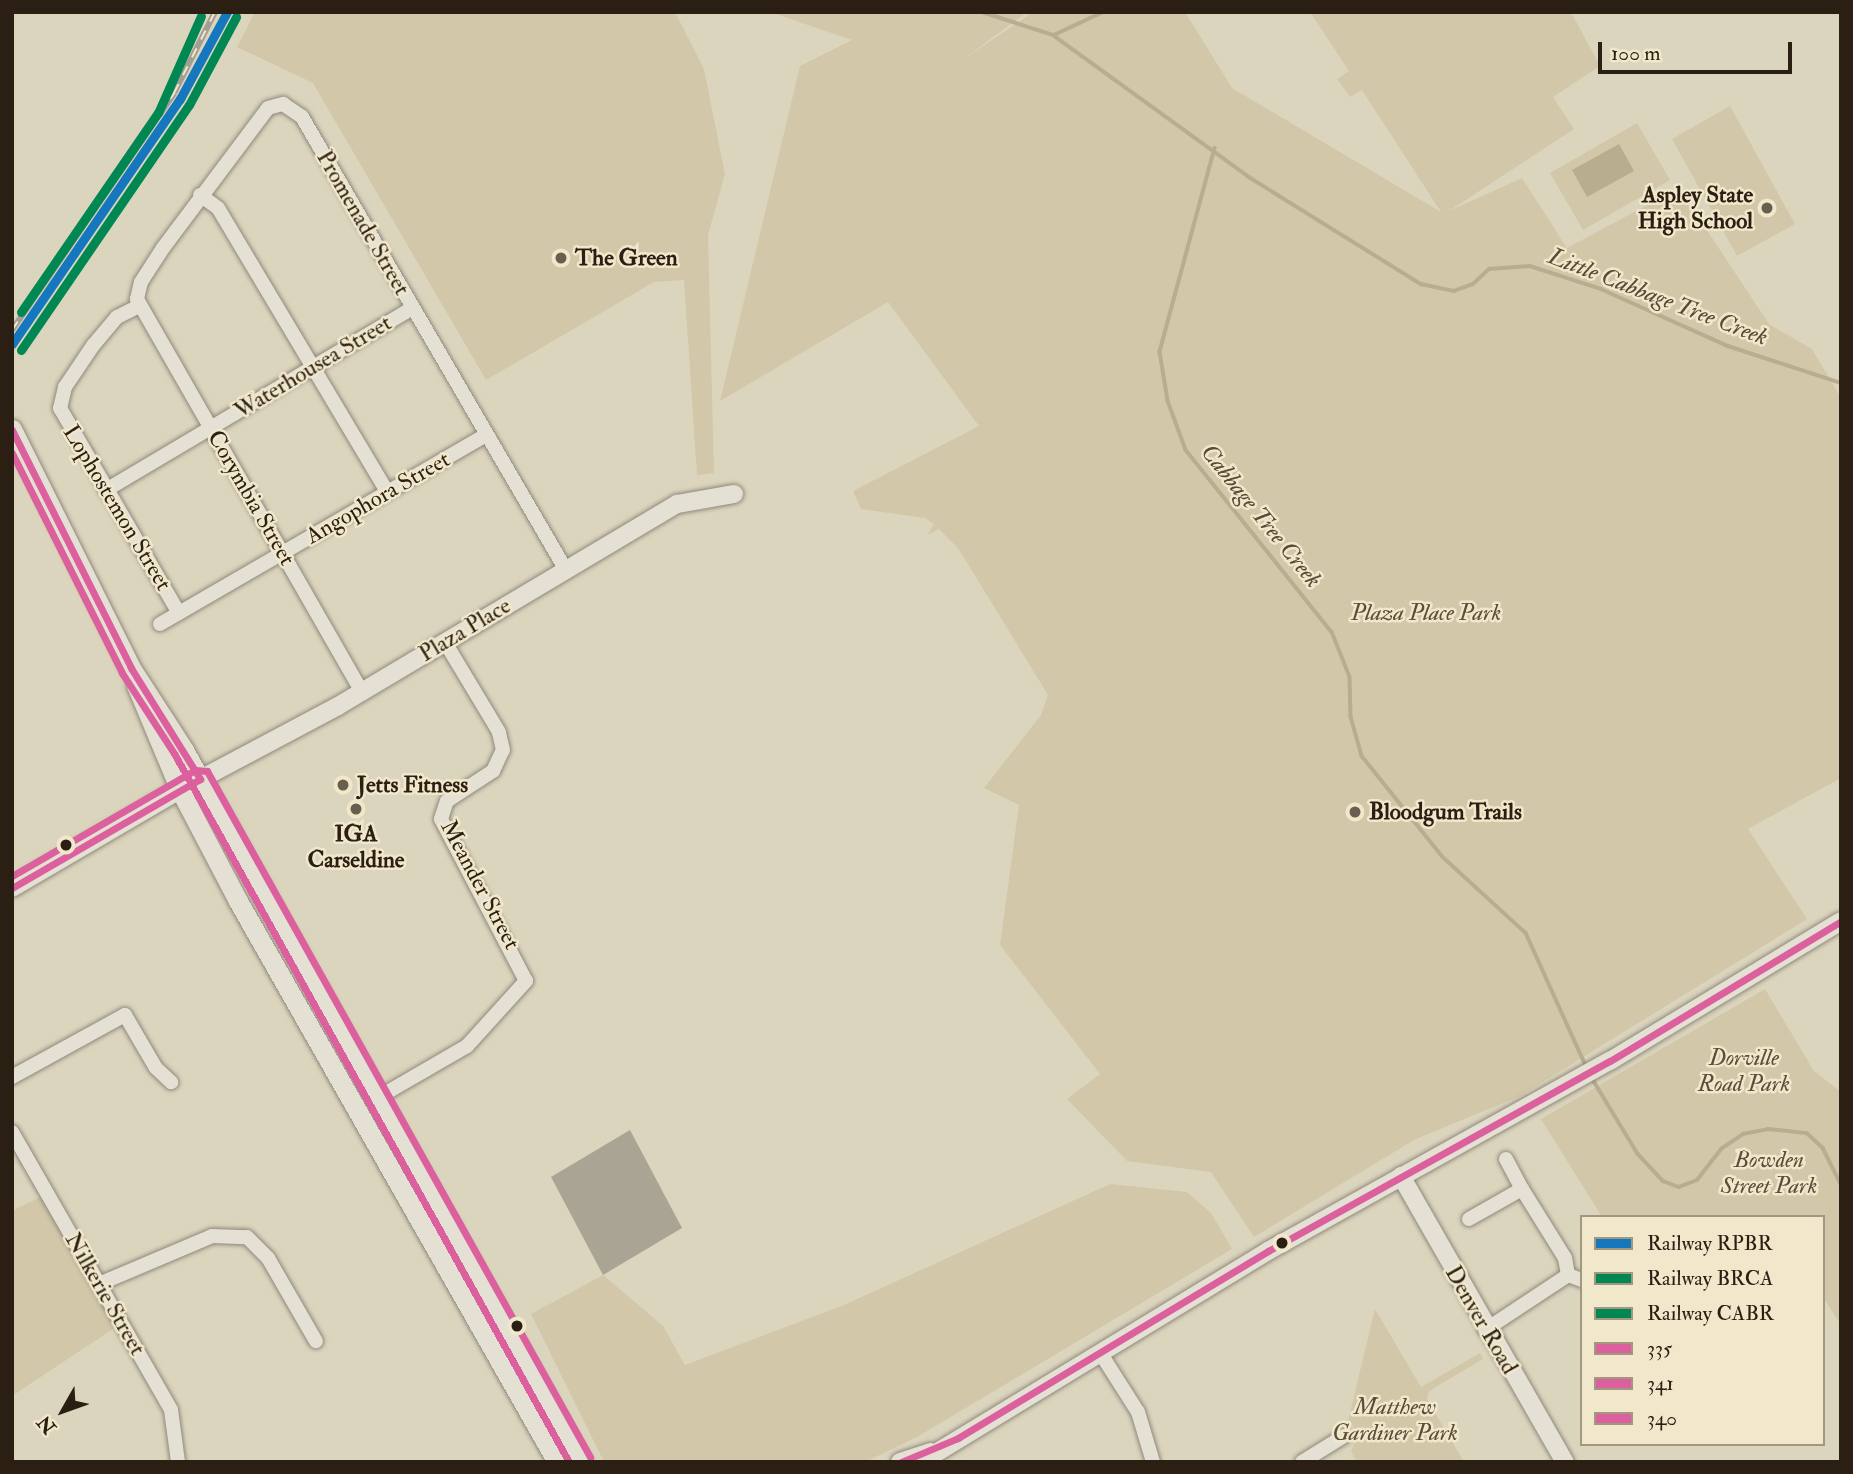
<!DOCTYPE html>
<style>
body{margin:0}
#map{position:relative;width:1853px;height:1474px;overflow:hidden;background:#dcd5be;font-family:"IM FELL Double Pica",serif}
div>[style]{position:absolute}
.green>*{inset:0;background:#d2c7a8}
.water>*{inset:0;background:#b8ad8f}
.stream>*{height:3.5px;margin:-1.75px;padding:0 1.75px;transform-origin:1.75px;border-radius:1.75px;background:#b8ad8f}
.building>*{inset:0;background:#aaa494}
.roads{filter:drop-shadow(0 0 2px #8f897b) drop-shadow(0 0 2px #8f897b)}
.minor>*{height:14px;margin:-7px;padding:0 7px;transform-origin:7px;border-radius:7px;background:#e4e0d4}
.tertiary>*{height:18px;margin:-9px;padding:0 9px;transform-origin:9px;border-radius:9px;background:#e4e0d4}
.secondary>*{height:19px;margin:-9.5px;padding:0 9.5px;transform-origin:9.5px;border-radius:9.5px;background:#e4e0d4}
.rail>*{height:6px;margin-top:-3px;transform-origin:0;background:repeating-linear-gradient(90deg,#f1e8cc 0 10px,#a29e94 0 20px);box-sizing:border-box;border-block:2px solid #a29e94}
.bus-1>*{height:7px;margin:-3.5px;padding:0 3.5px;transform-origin:3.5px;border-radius:3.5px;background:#db609d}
.bus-2>*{height:7px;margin:-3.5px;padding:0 3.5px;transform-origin:3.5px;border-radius:3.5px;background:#db609d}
.bus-3>*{height:7px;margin:-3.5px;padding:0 3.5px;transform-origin:3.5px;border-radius:3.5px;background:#db609d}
.rail-1>*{height:9px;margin:-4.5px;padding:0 4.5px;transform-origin:4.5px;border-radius:4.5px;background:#1578be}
.rail-2>*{height:9px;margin:-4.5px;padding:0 4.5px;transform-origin:4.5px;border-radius:4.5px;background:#008752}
.rail-3>*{height:9px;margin:-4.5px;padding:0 4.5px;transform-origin:4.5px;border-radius:4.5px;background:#008752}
.dots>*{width:19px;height:19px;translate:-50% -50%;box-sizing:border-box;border:4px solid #f1e8cc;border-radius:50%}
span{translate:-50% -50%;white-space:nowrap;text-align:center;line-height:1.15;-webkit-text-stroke:5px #f1e8cc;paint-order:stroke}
.poi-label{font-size:23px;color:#2b1f13;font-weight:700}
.right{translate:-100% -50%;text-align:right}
.left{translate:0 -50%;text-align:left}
.street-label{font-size:23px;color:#2b1f13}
.park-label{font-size:23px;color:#5a4e3a;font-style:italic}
.water-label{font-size:24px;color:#574b37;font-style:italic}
.frame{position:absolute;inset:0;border:14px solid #2b1f13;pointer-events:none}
.legend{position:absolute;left:1580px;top:1215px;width:245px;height:231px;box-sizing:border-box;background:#f1e8cc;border:2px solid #a29882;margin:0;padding:9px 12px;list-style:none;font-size:21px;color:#2b1f13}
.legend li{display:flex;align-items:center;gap:14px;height:35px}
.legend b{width:35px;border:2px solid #a29882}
.north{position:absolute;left:28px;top:1376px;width:70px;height:70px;-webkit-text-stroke:5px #f1e8cc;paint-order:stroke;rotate:230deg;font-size:19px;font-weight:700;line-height:28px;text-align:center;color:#2b1f13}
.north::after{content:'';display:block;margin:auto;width:24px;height:32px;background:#2b1f13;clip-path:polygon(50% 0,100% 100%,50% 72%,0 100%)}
.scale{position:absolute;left:1598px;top:42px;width:194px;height:32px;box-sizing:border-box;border:4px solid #2b1f13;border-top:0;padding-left:9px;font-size:21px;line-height:24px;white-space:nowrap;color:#2b1f13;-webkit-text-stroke:5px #f1e8cc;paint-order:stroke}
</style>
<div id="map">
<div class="green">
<i style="clip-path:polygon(255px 12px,675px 12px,704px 69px,725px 174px,708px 235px,714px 473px,697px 475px,684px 280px,654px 282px,486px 380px,313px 83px,237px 47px)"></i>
<i style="clip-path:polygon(770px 12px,1027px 12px,961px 61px,1033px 12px,1185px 12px,1232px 88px,1441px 212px,1362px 90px,1350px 97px,1337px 79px,1349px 71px,1310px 12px,1571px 12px,1600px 66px,1553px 97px,1574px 129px,1449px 211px,1522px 178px,1567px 248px,1679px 188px,1769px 324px,1812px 349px,1841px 398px,1841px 778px,1748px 829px,1807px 919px,1520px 1096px,1414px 1140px,1254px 1237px,1211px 1172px,1127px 1161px,1067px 1099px,1100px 1074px,1000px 945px,1019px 805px,984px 788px,1041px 715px,1048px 695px,958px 548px,939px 529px,927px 535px,934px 524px,925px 518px,861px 509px,853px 491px,979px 426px,888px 302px,720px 401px,800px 66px,852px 40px)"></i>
<i style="clip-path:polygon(1730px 106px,1795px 224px,1737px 256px,1672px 139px)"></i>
<i style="clip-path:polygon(1637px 123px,1670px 180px,1583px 230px,1550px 173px)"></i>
<i style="clip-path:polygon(1765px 989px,1814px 1071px,1841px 1092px,1841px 1325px,1823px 1297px,1823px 1217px,1602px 1217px,1541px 1119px)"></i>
<i style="clip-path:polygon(1110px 1184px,1187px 1192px,1211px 1213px,1232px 1249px,917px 1437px,865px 1462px,604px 1462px,531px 1314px,603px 1275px,663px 1326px,685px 1365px,844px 1305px)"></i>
<i style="clip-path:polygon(42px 1196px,116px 1327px,12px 1396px,12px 1211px)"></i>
<i style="clip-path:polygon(1375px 1309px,1421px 1387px,1480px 1353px,1483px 1359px,1429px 1391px,1427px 1399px,1464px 1462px,1357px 1462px,1351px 1451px,1359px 1433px,1348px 1421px)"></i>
</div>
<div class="water">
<i style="clip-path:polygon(1619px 144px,1634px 171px,1587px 197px,1572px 170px)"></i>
</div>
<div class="stream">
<i style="left:982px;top:12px;width:75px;rotate:17.9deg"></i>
<i style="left:1053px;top:35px;width:242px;rotate:35.9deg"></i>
<i style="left:1249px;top:177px;width:203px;rotate:31.9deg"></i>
<i style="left:1421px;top:284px;width:34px;rotate:12deg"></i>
<i style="left:1454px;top:291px;width:20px;rotate:-20deg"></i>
<i style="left:1473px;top:284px;width:22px;rotate:-43deg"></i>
<i style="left:1489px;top:269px;width:41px;rotate:-4.2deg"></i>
<i style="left:1530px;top:266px;width:75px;rotate:17.9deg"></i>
<i style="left:1601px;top:289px;width:139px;rotate:24.2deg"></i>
<i style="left:1728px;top:346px;width:119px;rotate:18.1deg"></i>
<i style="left:1054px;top:35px;width:54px;rotate:-25.1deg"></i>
<i style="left:1215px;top:148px;width:211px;rotate:105.1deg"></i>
<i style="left:1160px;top:352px;width:50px;rotate:80.7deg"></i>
<i style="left:1168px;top:401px;width:52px;rotate:69.8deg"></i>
<i style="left:1186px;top:450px;width:233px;rotate:51.3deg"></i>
<i style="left:1332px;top:632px;width:48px;rotate:68.2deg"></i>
<i style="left:1350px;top:677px;width:40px;rotate:88.6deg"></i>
<i style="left:1351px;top:717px;width:41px;rotate:74.2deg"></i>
<i style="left:1362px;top:756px;width:129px;rotate:51.3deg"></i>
<i style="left:1443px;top:857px;width:113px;rotate:42.5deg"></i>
<i style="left:1526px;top:933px;width:148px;rotate:65.7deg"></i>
<i style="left:1592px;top:1078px;width:89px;rotate:58.8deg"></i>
<i style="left:1638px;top:1154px;width:37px;rotate:47deg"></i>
<i style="left:1663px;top:1181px;width:17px;rotate:21deg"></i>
<i style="left:1679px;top:1187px;width:19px;rotate:-21deg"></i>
<i style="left:1697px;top:1180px;width:39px;rotate:-52deg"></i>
<i style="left:1721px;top:1149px;width:27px;rotate:-34deg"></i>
<i style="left:1743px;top:1134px;width:25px;rotate:-11deg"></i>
<i style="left:1768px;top:1129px;width:39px;rotate:6deg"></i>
<i style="left:1807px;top:1133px;width:22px;rotate:43deg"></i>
<i style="left:1823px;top:1148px;width:40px;rotate:63.4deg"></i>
</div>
<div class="building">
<i style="clip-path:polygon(630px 1130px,682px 1228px,603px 1275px,551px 1177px)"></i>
</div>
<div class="roads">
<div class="minor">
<i style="left:200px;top:195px;width:22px;rotate:36deg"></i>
<i style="left:218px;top:208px;width:330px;rotate:59.2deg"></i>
<i style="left:139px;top:306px;width:25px;rotate:153deg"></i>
<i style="left:117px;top:317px;width:35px;rotate:130deg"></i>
<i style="left:94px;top:344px;width:52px;rotate:124deg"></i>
<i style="left:65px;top:387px;width:22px;rotate:103deg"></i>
<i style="left:60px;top:408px;width:237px;rotate:59.9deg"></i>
<i style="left:106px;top:490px;width:356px;rotate:-30.7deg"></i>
<i style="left:160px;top:624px;width:377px;rotate:-30.1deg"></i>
<i style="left:362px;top:692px;width:453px;rotate:-119.8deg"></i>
<i style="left:137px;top:299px;width:17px;rotate:-77deg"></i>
<i style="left:141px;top:282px;width:40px;rotate:-57.1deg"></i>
<i style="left:163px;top:248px;width:175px;rotate:-53.1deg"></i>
<i style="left:268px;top:108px;width:16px;rotate:-15deg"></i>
<i style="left:283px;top:104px;width:23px;rotate:34deg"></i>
<i style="left:302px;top:117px;width:524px;rotate:59.77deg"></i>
<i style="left:12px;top:1077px;width:129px;rotate:-28.8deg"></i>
<i style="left:125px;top:1015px;width:61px;rotate:59.7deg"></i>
<i style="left:156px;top:1068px;width:21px;rotate:43deg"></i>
<i style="left:379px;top:1097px;width:102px;rotate:-30.1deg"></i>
<i style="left:467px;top:1046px;width:88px;rotate:-47.8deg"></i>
<i style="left:526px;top:981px;width:183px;rotate:-117.7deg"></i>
<i style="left:441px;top:819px;width:19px;rotate:-72deg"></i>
<i style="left:447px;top:801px;width:55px;rotate:-33.1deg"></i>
<i style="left:493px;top:771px;width:23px;rotate:-65deg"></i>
<i style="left:503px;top:750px;width:18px;rotate:-103deg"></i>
<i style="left:499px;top:732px;width:105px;rotate:-121deg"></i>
<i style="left:12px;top:1132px;width:320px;rotate:60.2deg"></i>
<i style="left:171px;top:1410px;width:52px;rotate:82.3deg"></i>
<i style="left:1506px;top:1159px;width:34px;rotate:62deg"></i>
<i style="left:1469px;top:1219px;width:61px;rotate:-29.5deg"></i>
<i style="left:1522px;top:1189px;width:81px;rotate:58.1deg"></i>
<i style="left:1565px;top:1258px;width:17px;rotate:80deg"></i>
<i style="left:99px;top:1284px;width:123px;rotate:-23deg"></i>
<i style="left:212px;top:1236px;width:35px;rotate:2deg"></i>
<i style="left:247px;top:1237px;width:30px;rotate:45deg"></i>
<i style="left:268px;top:1258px;width:96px;rotate:60deg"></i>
<i style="left:1485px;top:1330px;width:100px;rotate:-33.5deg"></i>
<i style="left:1568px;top:1275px;width:15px;rotate:20deg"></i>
<i style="left:1101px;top:1354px;width:69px;rotate:57.5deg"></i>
<i style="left:1138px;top:1412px;width:52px;rotate:73.3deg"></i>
<i style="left:1302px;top:1462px;width:49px;rotate:-31.8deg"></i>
</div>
<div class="tertiary">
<i style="left:12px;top:888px;width:194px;rotate:-30.3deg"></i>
<i style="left:180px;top:790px;width:179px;rotate:-28deg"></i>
<i style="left:338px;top:706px;width:395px;rotate:-30.8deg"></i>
<i style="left:677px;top:504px;width:58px;rotate:-10deg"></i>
<i style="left:1401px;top:1176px;width:330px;rotate:60.2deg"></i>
<i style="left:900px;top:1462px;width:32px;rotate:-18deg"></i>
<i style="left:921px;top:1462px;width:406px;rotate:-31.3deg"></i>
<i style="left:1268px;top:1251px;width:391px;rotate:-29.1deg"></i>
<i style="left:1610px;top:1061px;width:270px;rotate:-31.2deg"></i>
</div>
<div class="secondary">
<i style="left:12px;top:429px;width:267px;rotate:63.5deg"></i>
<i style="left:131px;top:668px;width:98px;rotate:57.1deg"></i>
<i style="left:184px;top:750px;width:815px;rotate:60.86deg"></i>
<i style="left:136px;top:685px;width:114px;rotate:67.3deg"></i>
<i style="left:180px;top:790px;width:125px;rotate:62.4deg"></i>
<i style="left:238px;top:901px;width:645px;rotate:60.38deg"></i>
</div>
</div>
<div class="rail">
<i style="left:12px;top:330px;width:287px;rotate:-55.6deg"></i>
<i style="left:174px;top:93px;width:91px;rotate:-63.2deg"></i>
</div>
<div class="bus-1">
<i style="left:12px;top:430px;width:266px;rotate:63.4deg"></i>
<i style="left:131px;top:668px;width:131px;rotate:58.1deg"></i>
<i style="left:200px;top:779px;width:217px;rotate:149.9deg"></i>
<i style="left:901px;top:1462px;width:62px;rotate:-22.8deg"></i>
<i style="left:958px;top:1438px;width:362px;rotate:-31.1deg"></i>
<i style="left:1268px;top:1251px;width:391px;rotate:-29.1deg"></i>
<i style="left:1610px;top:1061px;width:270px;rotate:-31.2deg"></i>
</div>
<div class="bus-2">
<i style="left:12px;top:453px;width:246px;rotate:63.4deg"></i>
<i style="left:122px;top:673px;width:98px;rotate:57.1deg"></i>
<i style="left:175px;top:755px;width:809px;rotate:60.87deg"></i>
</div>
<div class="bus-3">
<i style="left:12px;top:876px;width:211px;rotate:-30.1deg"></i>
<i style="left:195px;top:770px;width:12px;rotate:5deg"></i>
<i style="left:207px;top:771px;width:786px;rotate:60.82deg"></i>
</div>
<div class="rail-1">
<i style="left:12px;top:344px;width:297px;rotate:-55.6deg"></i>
<i style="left:180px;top:99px;width:99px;rotate:-61.6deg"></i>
</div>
<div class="rail-2">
<i style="left:21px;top:350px;width:297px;rotate:-55.6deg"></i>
<i style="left:189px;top:105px;width:100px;rotate:-61.9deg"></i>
</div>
<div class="rail-3">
<i style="left:21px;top:312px;width:242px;rotate:-55.5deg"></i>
<i style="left:158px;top:113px;width:106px;rotate:-66.1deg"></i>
</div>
<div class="dots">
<i style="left:1767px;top:208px;background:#695f4f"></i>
<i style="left:561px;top:258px;background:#695f4f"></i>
<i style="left:343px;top:785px;background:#695f4f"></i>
<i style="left:356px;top:809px;background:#695f4f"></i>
<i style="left:1355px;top:812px;background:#695f4f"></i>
<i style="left:66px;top:845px;background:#2b1f13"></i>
<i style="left:1282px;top:1243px;background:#2b1f13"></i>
<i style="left:517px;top:1326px;background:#2b1f13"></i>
</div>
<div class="poi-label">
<span class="right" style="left:1753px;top:208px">Aspley State<br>High School</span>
<span class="left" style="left:575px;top:258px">The Green</span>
<span class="left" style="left:357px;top:785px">Jetts Fitness</span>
<span class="left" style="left:1369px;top:812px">Bloodgum Trails</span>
<span style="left:356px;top:847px">IGA<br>Carseldine</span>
</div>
<div class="street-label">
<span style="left:363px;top:223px;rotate:60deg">Promenade Street</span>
<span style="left:313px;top:367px;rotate:-31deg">Waterhousea Street</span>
<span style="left:251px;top:498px;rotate:60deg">Corymbia Street</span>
<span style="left:378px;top:498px;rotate:-30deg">Angophora Street</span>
<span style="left:117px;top:508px;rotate:59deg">Lophostemon Street</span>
<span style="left:465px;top:630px;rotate:-31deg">Plaza Place</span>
<span style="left:480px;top:885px;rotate:62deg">Meander Street</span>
<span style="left:105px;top:1294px;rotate:60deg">Nilkerie Street</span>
<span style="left:1481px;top:1320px;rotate:60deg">Denver Road</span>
</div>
<div class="park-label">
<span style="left:1426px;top:613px">Plaza Place Park</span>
<span style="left:1744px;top:1071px">Dorville<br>Road Park</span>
<span style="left:1769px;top:1173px">Bowden<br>Street Park</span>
<span style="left:1395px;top:1420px">Matthew<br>Gardiner Park</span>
</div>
<div class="water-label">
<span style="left:1658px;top:297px;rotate:21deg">Little Cabbage Tree Creek</span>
<span style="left:1261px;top:516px;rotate:51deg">Cabbage Tree Creek</span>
</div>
<div class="frame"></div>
<ul class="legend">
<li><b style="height:9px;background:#1578be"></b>Railway RPBR</li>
<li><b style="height:9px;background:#008752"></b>Railway BRCA</li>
<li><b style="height:9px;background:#008752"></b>Railway CABR</li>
<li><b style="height:9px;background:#db609d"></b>335</li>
<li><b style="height:9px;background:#db609d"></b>341</li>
<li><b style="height:9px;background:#db609d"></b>340</li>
</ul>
<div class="north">N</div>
<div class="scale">100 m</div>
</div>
